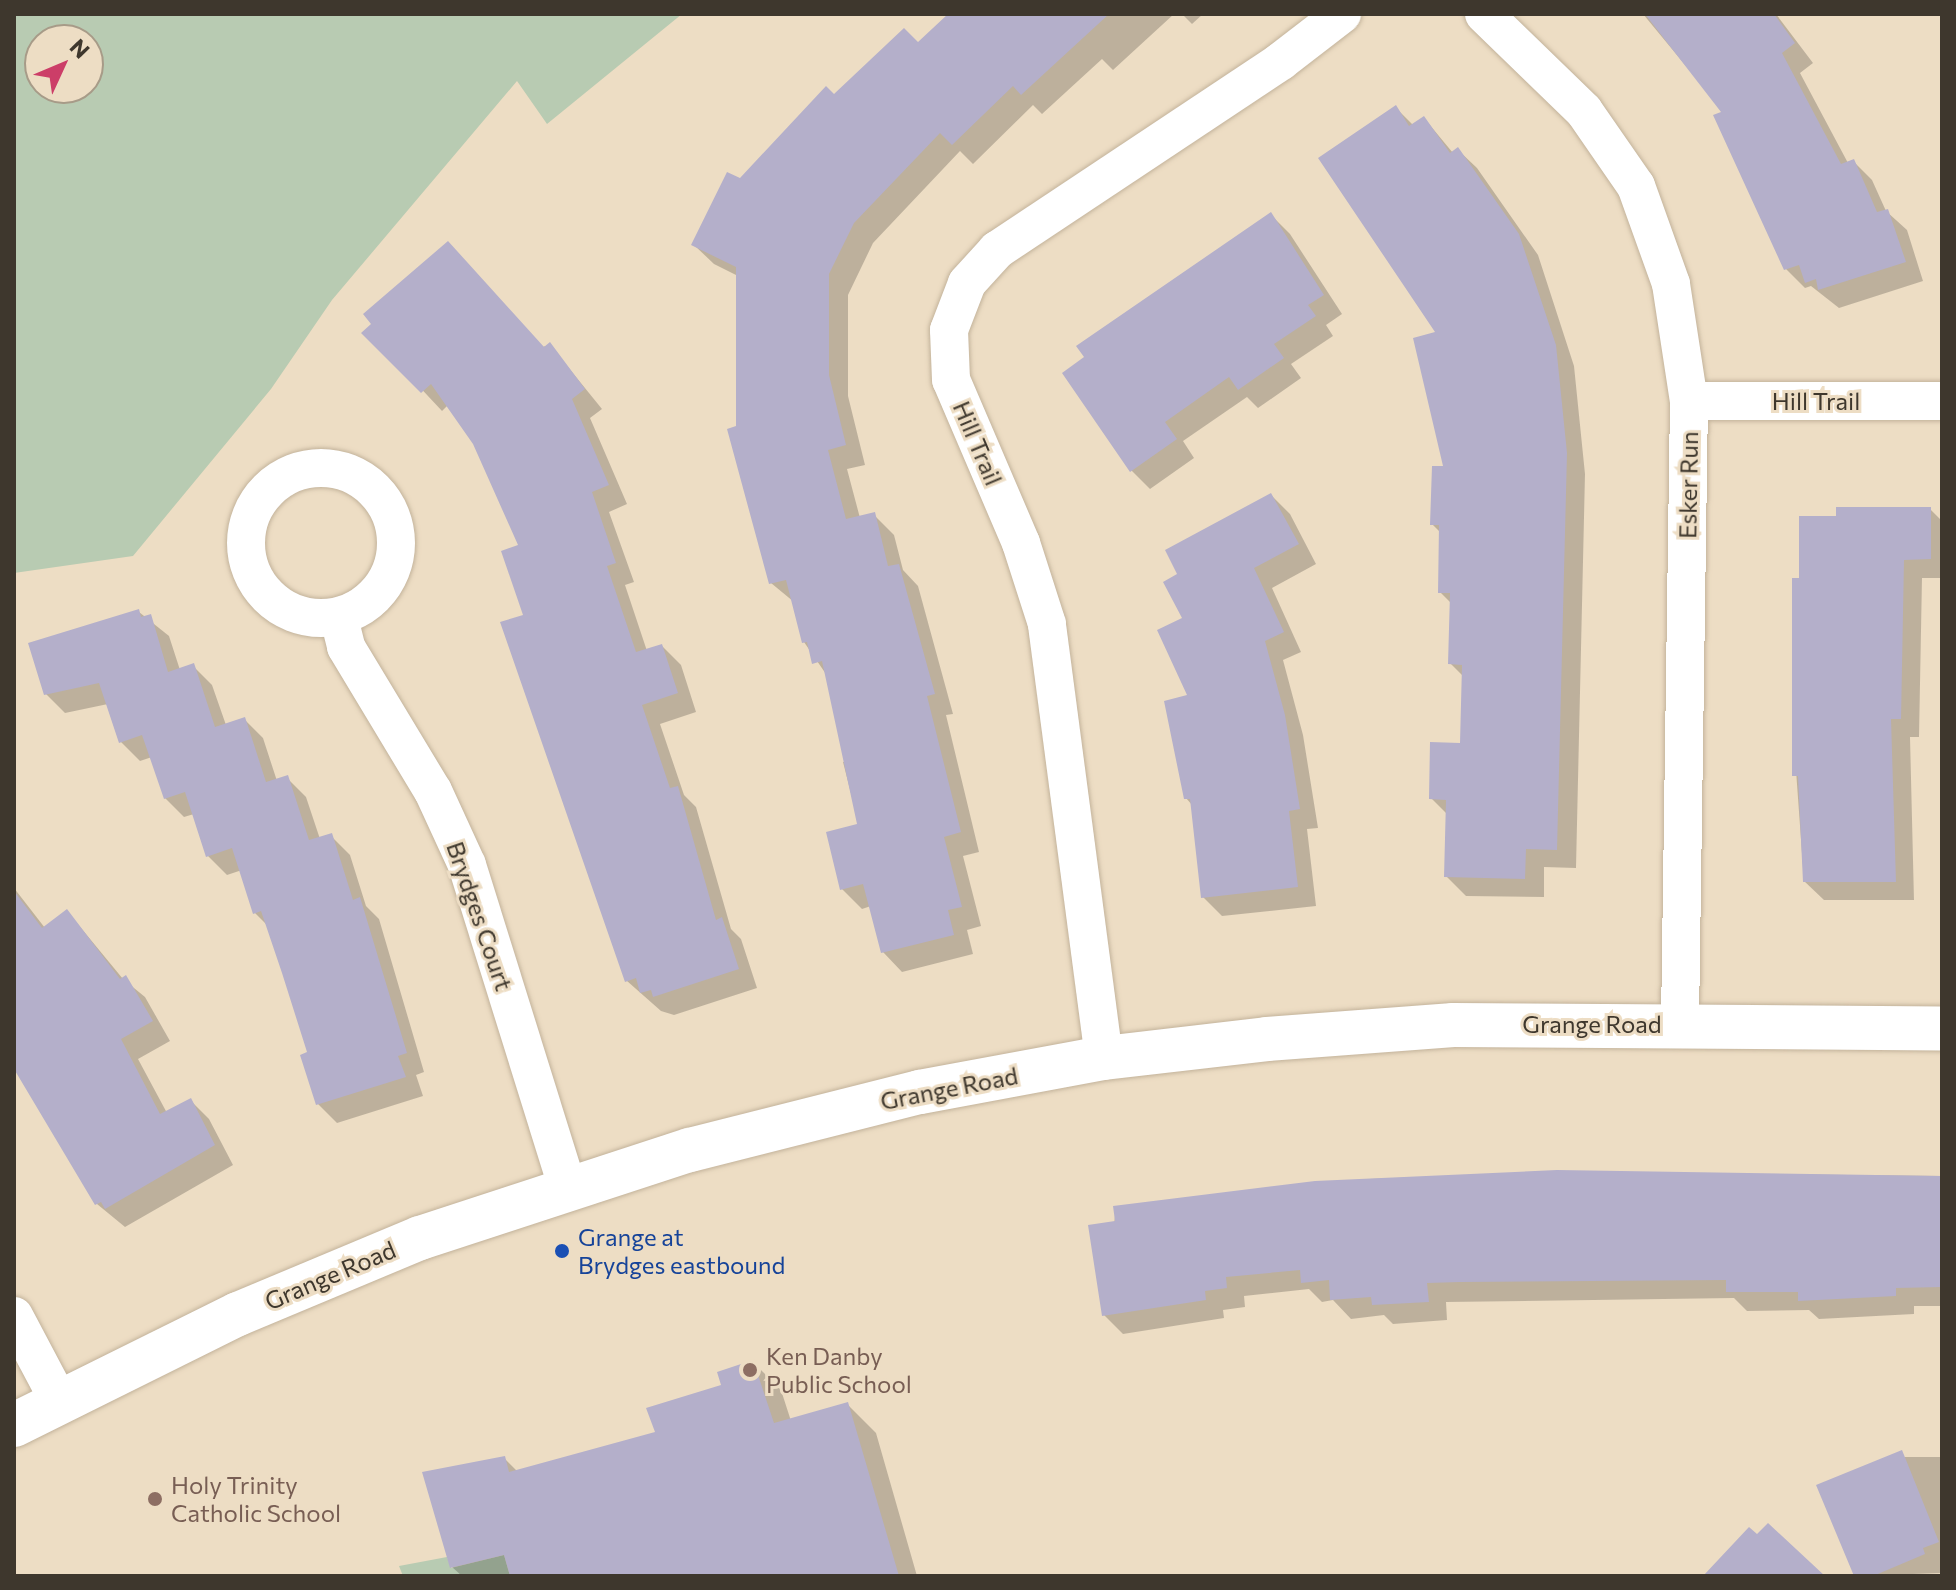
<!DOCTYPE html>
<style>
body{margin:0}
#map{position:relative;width:1956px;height:1590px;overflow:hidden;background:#edddc4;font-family:Commissioner,sans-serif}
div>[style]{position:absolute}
.green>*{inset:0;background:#b8cbb2}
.shadow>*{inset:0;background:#0003}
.building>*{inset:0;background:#b4afca}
.roads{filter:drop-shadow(0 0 2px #c3b39b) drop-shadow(0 0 2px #c3b39b)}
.street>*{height:38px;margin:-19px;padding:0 19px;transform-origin:19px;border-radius:19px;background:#fff}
.street>.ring{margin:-19px;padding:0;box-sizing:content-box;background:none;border:38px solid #fff;border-radius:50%}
.secondary>*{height:44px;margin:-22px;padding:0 22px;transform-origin:22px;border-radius:22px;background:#fff}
.dots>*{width:22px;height:22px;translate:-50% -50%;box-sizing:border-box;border:4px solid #edddc4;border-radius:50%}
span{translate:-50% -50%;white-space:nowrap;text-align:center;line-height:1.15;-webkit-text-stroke:6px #edddc4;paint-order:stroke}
.street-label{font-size:24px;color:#3e372d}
.transit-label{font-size:24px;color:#164399}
.left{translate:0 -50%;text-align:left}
.education-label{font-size:24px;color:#785e54}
.frame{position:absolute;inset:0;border:16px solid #3e372d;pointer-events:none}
.north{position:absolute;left:24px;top:24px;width:80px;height:80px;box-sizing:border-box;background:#edddc4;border:2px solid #a79b88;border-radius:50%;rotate:46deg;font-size:22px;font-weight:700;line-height:32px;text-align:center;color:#3e372d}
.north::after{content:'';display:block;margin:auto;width:28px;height:36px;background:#cc3e68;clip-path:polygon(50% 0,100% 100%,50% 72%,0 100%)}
</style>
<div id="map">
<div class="green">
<i style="clip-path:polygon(evenodd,14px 14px,682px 14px,547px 124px,517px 81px,332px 300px,271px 389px,133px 556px,14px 573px,14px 14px,40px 40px,88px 40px,88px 88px,40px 88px,40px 40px)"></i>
<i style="clip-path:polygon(504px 1555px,510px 1576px,403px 1576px,399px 1566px,447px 1557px,451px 1568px)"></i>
</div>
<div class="shadow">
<i style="clip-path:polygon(951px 14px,1174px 14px,1113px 70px,1102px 59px,1042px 114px,1033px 105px,973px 164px,960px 151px,873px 243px,848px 295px,848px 396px,865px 465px,847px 469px,860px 518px,874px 515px,894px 535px,903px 570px,918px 586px,953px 714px,946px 715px,979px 852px,963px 856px,981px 926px,967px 930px,973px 954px,902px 972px,883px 952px,871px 906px,862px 909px,842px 889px,859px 825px,843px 762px,849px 761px,828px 677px,804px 642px,794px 602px,771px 583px,738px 428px,738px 276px,714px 264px,694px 245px,740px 180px,834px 97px,918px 44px)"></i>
<i style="clip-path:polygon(1182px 14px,1203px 14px,1192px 24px)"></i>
<i style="clip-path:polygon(1643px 14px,1776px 14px,1813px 63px,1800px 73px,1848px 163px,1853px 161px,1872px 180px,1886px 211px,1907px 230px,1923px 281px,1839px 308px,1811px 286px,1805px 288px,1786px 269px,1724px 112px)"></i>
<i style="clip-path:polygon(1395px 107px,1413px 125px,1424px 118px,1453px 153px,1458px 150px,1477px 168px,1538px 255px,1574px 366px,1585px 474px,1576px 868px,1544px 867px,1544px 897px,1466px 896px,1446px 876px,1448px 815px,1431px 798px,1462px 745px,1464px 677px,1450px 663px,1452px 604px,1440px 592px,1441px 533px,1432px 524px,1446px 468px,1438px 334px)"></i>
<i style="clip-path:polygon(1271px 215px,1290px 234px,1342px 314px,1326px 325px,1333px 336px,1291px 364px,1301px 378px,1258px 408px,1247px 397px,1183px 441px,1194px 458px,1150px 489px,1131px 470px,1087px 358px)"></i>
<i style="clip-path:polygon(550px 345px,602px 409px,590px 418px,627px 504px,609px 512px,634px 582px,625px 585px,647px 651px,662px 646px,681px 665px,696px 712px,660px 724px,684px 795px,696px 807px,731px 929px,741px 939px,757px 988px,674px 1015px,661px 1011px,627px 981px,526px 616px,521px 546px,475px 443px,448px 405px,442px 411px,413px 380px)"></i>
<i style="clip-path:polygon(1271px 495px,1290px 514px,1316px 564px,1272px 588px,1301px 652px,1283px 660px,1303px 735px,1318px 828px,1307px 829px,1316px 906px,1222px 916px,1203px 897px,1192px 805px,1186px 798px,1189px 696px,1180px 575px)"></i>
<i style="clip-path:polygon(1930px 509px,1942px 521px,1942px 578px,1922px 578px,1919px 737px,1910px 737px,1914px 900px,1824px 900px,1804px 881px,1793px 729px,1801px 580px,1838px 518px)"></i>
<i style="clip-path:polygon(139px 612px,169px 636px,180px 670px,193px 666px,212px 685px,226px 725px,244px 719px,263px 738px,277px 781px,287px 778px,306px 797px,320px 839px,331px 836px,350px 855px,366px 906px,379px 919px,424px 1072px,416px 1075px,423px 1096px,337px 1123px,318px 1104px,310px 1054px,268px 926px,255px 913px,242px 870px,227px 875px,208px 856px,194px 814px,184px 817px,165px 798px,152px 757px,140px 761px,121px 742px,108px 704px,65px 713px,46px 694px)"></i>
<i style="clip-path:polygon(14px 888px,45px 928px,67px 911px,123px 979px,145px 997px,170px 1041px,138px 1059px,167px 1113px,190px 1100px,209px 1119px,233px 1165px,125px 1227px,97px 1204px,14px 1067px)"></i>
<i style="clip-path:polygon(1557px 1172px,1942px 1176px,1942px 1306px,1914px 1306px,1914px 1314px,1819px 1319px,1809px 1310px,1747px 1311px,1734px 1298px,1446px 1302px,1447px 1320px,1393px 1324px,1384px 1315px,1351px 1319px,1333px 1300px,1322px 1302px,1309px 1289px,1244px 1296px,1245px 1307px,1223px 1310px,1224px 1318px,1123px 1334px,1104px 1315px,1116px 1207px,1369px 1179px)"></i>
<i style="clip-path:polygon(753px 1362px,781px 1390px,791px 1421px,847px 1404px,876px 1433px,917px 1576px,462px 1576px,452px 1567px,504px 1458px,518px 1472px,658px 1434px)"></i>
<i style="clip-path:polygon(1890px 1457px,1942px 1457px,1942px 1573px,1856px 1576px)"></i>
</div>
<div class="building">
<i style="clip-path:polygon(948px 14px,1109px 14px,1021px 95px,1013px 86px,952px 145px,940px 133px,854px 223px,829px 274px,829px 375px,846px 445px,828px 450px,846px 519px,875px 512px,888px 566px,899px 564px,935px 694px,927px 696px,961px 832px,944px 837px,962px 907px,948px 910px,954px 935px,881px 953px,863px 884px,840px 890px,826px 832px,857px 824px,822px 661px,812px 664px,807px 642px,802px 643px,786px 580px,769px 584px,727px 429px,736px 426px,736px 267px,691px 245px,727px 172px,740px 178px,826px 86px,834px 94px,904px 28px,918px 42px)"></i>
<i style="clip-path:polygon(1645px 14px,1774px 14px,1795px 43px,1782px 53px,1841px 164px,1854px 159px,1877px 212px,1888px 209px,1906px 262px,1818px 290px,1816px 279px,1805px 283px,1799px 265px,1784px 270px,1713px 115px,1721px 112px)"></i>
<i style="clip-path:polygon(1396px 105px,1409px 126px,1424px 116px,1450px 153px,1458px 147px,1519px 234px,1556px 345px,1567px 453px,1557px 850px,1526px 849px,1525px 879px,1444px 877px,1446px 800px,1429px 799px,1430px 742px,1460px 743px,1462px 665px,1448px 664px,1450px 593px,1438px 593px,1439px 525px,1430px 525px,1432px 466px,1443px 466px,1413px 338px,1435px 332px,1318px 158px)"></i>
<i style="clip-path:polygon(1271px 212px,1324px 295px,1308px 305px,1316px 316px,1274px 344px,1284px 358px,1238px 390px,1229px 377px,1165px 422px,1177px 439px,1130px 472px,1062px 373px,1084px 357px,1076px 346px)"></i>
<i style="clip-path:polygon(448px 241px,544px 347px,550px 342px,585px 389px,572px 399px,609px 485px,592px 492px,616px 563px,607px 566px,636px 652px,662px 644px,678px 693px,642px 705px,670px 788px,678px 786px,716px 920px,722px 917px,739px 969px,653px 997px,651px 990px,640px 993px,636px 978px,625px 982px,500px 622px,523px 615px,501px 551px,518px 545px,473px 444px,431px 384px,421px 393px,361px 333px,371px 324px,363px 314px)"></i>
<i style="clip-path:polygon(1271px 493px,1299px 544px,1254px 568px,1284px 632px,1265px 641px,1285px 715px,1300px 809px,1289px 811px,1298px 887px,1201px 898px,1190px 799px,1184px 799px,1164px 701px,1187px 695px,1157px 630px,1182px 618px,1163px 582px,1177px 574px,1165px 550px)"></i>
<i style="clip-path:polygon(1836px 507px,1931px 507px,1931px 559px,1904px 560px,1901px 719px,1891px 719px,1896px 882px,1803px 882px,1798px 776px,1792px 776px,1792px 578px,1799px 578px,1799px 516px,1836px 516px)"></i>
<i style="clip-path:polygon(139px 609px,141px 617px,151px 614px,168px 672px,194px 663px,215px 727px,245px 717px,266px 782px,288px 775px,309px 840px,332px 833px,353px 900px,360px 897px,407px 1053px,398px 1056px,406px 1077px,316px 1105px,300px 1055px,307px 1052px,282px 973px,261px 911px,253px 914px,232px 848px,206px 857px,185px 792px,164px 799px,142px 735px,119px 743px,99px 683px,44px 695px,28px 643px)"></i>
<i style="clip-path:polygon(14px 891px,42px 928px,67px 909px,120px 979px,126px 975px,153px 1021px,121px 1039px,160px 1114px,191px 1098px,215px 1145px,105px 1209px,101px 1202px,95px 1205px,14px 1069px)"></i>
<i style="clip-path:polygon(1557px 1170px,1942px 1176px,1942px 1287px,1896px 1288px,1896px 1296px,1798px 1301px,1798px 1292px,1726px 1292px,1726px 1280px,1460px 1282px,1427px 1283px,1429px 1302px,1372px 1305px,1371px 1297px,1330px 1300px,1329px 1280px,1301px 1283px,1300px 1270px,1226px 1277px,1227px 1288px,1205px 1291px,1206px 1300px,1102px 1316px,1088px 1225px,1115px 1221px,1113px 1206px,1315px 1181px)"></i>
<i style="clip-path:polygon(753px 1360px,774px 1423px,848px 1402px,899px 1576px,510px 1576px,504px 1555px,450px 1568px,422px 1472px,505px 1456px,509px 1472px,655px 1432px,646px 1408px,721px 1385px,717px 1372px)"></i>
<i style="clip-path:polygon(1902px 1450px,1939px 1542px,1923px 1548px,1925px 1554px,1873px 1576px,1854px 1576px,1816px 1485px)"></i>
<i style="clip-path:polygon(1768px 1523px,1825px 1576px,1703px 1576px,1749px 1527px,1757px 1534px)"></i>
</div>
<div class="roads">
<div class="street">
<i style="left:1484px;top:14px;width:139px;rotate:44.1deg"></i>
<i style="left:1584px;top:111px;width:91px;rotate:55.3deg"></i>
<i style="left:1636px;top:186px;width:104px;rotate:70.3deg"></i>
<i style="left:1671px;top:284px;width:118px;rotate:81.3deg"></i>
<i style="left:1689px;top:401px;width:622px;rotate:90.83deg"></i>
<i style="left:1689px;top:401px;width:253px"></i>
<i class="ring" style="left:246px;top:468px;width:112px;height:112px"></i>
<i style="left:339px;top:618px;width:30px;rotate:76deg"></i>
<i style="left:346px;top:647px;width:168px;rotate:58.9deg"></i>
<i style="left:433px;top:791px;width:81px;rotate:65.3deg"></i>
<i style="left:467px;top:865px;width:336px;rotate:72.7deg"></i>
<i style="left:1104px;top:1058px;width:438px;rotate:-97.5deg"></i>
<i style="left:1047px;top:624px;width:85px;rotate:-107.8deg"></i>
<i style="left:1021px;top:543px;width:177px;rotate:-113.2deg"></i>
<i style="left:951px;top:380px;width:50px;rotate:-92.3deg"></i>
<i style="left:949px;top:330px;width:50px;rotate:-69deg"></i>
<i style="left:967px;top:283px;width:45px;rotate:-47.7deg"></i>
<i style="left:997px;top:250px;width:341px;rotate:-33.6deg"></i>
<i style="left:1281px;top:61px;width:77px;rotate:-37.6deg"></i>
<i style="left:14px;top:1316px;width:94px;rotate:62.1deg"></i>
</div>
<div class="secondary">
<i style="left:14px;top:1425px;width:250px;rotate:-26.4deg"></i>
<i style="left:238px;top:1314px;width:197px;rotate:-22.7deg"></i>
<i style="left:420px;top:1238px;width:284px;rotate:-18.1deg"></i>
<i style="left:690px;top:1150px;width:237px;rotate:-14.2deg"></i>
<i style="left:920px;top:1092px;width:187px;rotate:-10.5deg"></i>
<i style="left:1104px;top:1058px;width:164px;rotate:-6.6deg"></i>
<i style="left:1267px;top:1039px;width:187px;rotate:-4.3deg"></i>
<i style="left:1453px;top:1025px;width:489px;rotate:0.4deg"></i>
</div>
</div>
<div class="dots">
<i style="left:562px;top:1251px;background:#1a4fb4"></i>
<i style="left:750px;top:1370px;background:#8d6e63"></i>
<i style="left:155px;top:1499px;background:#8d6e63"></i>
</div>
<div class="street-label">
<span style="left:1816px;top:401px">Hill Trail</span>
<span style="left:978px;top:443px;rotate:67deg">Hill Trail</span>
<span style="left:1688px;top:485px;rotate:-89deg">Esker Run</span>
<span style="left:480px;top:916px;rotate:71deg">Brydges Court</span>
<span style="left:1592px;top:1024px">Grange Road</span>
<span style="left:949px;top:1088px;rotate:-11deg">Grange Road</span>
<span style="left:330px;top:1275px;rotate:-23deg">Grange Road</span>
</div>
<div class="transit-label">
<span class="left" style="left:578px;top:1251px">Grange at<br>Brydges eastbound</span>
</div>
<div class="education-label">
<span class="left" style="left:766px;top:1370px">Ken Danby<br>Public School</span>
<span class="left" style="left:171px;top:1499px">Holy Trinity<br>Catholic School</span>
</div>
<div class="frame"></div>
<div class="north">N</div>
</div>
